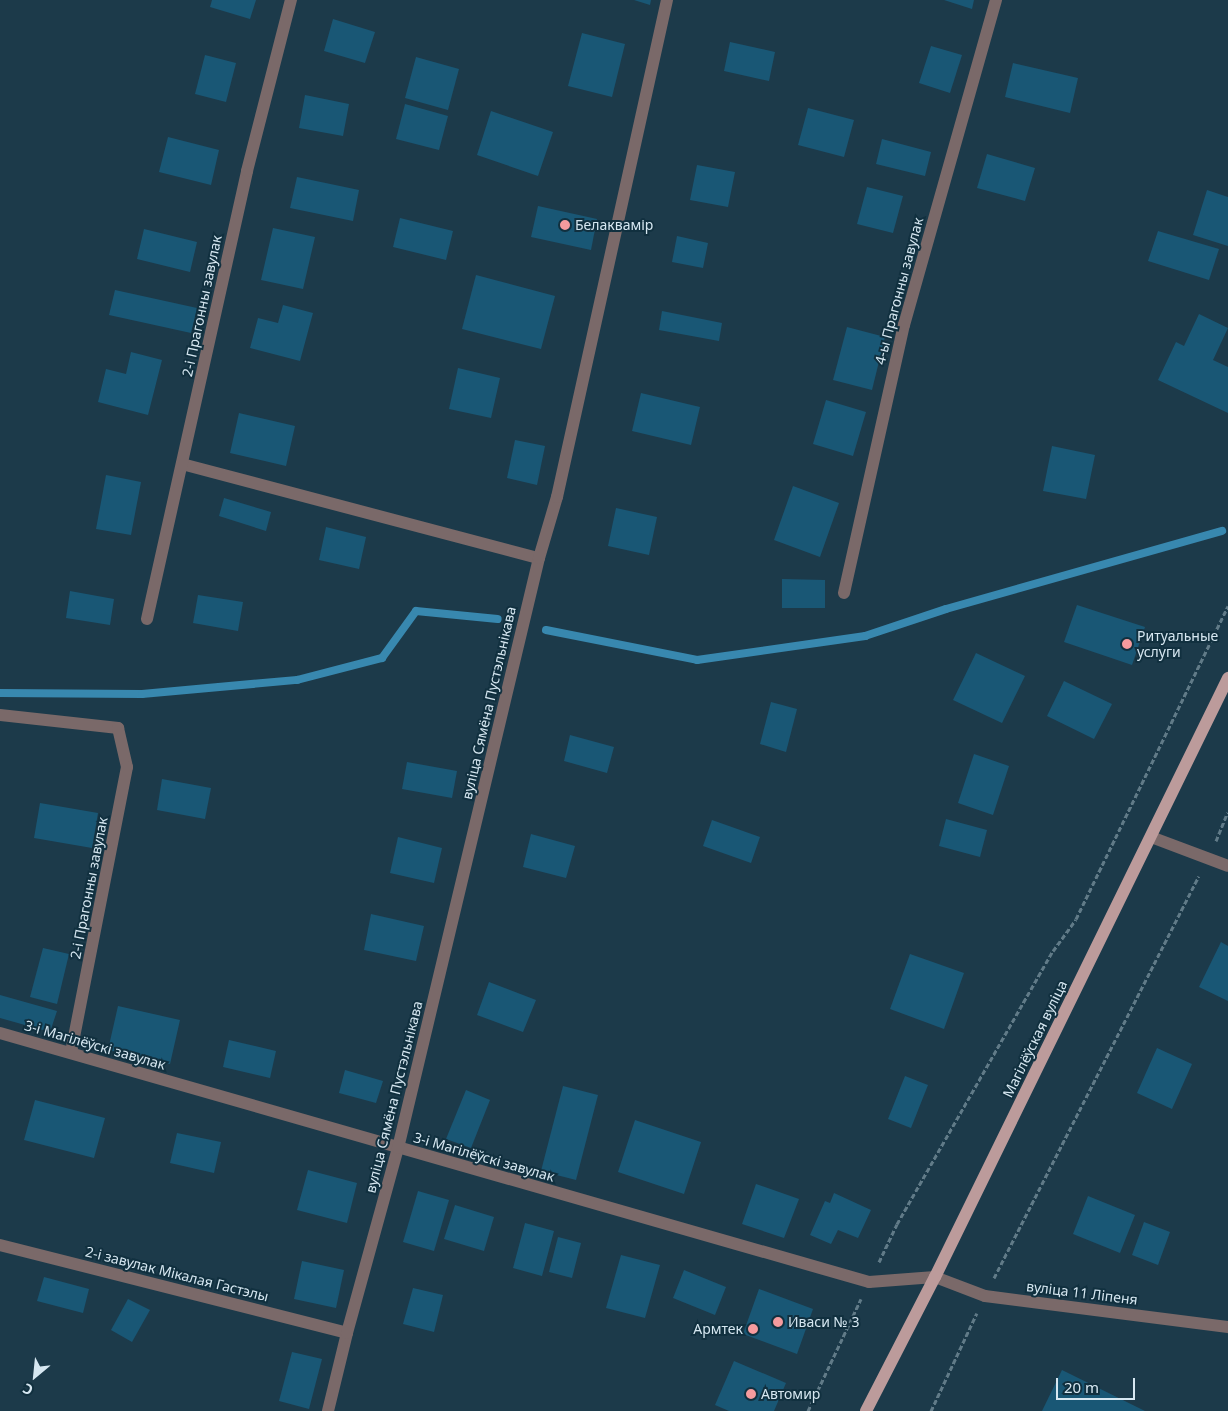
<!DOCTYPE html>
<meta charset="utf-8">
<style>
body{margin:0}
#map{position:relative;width:1228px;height:1411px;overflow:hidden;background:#1c3a4a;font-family:"Noto Sans",sans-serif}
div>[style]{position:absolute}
.stream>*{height:8px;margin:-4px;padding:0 4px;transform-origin:4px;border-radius:4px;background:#3888af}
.building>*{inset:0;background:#195775}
.path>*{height:3px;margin-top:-1.5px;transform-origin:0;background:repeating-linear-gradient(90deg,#617b88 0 5px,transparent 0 7.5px)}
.minor>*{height:12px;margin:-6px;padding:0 6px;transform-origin:6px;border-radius:6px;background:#7a6969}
.major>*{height:12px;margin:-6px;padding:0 6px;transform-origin:6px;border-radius:6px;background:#bc9b9b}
.dots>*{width:14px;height:14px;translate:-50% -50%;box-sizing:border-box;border:2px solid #11303f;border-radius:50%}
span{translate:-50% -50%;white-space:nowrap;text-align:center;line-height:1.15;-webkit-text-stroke:4px #11303f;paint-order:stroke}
.poi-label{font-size:14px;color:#d6e7f1}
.left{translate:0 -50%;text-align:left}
.right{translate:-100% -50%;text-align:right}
.street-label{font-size:14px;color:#d6e7f1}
.north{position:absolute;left:10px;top:1351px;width:50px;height:50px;-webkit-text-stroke:4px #11303f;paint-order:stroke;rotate:208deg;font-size:14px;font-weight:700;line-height:20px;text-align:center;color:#d6e7f1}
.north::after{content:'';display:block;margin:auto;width:18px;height:22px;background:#d6e7f1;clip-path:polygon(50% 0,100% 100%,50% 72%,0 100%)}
.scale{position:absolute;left:1056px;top:1378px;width:79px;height:22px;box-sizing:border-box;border:2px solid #d6e7f1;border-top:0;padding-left:6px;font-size:15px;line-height:18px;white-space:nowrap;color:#d6e7f1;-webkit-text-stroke:4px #11303f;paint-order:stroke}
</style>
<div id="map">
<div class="stream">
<i style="left:546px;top:630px;width:154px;rotate:11.2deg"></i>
<i style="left:697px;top:660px;width:170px;rotate:-8.1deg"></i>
<i style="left:865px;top:636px;width:85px;rotate:-18.4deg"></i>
<i style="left:946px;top:609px;width:287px;rotate:-15.8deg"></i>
<i style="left:0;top:693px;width:142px;rotate:0.4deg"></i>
<i style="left:142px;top:694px;width:156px;rotate:-5.2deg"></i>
<i style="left:297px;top:680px;width:88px;rotate:-14.5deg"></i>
<i style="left:382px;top:658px;width:58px;rotate:-54.1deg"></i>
<i style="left:416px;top:611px;width:82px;rotate:5.6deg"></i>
</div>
<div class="building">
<i style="clip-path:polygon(212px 0,256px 0,250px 19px,210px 7px)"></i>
<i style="clip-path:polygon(634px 0,651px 0,650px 5px)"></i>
<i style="clip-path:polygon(944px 0,974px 0,972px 9px)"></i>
<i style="clip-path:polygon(333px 19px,375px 32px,365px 63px,324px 51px)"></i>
<i style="clip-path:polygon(582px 33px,625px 44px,612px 97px,568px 86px)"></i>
<i style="clip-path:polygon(730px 42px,775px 52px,769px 81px,724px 71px)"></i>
<i style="clip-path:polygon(931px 46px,962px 55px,950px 93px,919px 83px)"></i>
<i style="clip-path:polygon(205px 55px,236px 63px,226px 102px,195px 94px)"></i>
<i style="clip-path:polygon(416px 57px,459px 69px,448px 110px,405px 98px)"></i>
<i style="clip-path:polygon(1013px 63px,1078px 78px,1070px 113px,1005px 97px)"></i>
<i style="clip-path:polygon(305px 95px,349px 104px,343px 136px,299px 128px)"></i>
<i style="clip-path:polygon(405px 104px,448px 116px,439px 150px,396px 139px)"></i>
<i style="clip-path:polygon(808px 108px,854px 120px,844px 157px,798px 145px)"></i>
<i style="clip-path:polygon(491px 111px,553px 132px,538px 176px,477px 155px)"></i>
<i style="clip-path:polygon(168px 137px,219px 150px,211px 185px,159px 172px)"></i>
<i style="clip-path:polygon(882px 139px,931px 152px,925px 176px,876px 164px)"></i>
<i style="clip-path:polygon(987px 154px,1035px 168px,1025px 201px,977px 188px)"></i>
<i style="clip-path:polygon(697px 165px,735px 172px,728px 207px,690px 200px)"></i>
<i style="clip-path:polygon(297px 177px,359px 190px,353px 221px,290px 208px)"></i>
<i style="clip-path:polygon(867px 187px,903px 196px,893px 233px,857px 224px)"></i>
<i style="clip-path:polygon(1207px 190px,1228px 197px,1228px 246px,1193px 235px)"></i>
<i style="clip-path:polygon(538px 206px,597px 219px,591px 250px,531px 237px)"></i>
<i style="clip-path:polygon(400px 218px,453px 231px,446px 260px,393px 247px)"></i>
<i style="clip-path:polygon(273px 228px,315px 237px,303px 289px,261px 280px)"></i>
<i style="clip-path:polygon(144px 229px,197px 242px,190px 272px,137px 259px)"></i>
<i style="clip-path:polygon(1158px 231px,1219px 249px,1209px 280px,1148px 261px)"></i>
<i style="clip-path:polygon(677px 236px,708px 243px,703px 268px,672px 262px)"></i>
<i style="clip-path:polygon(476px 275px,555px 296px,541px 349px,462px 329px)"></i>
<i style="clip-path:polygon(115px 290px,197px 308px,191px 333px,109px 315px)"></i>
<i style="clip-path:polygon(283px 305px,313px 313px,300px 361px,250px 348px,258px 318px,278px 323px)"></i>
<i style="clip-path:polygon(662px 311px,722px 323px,719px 341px,659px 330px)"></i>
<i style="clip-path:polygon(1199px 314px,1228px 328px,1213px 360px,1228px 367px,1228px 413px,1158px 380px,1176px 342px,1184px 346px)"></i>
<i style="clip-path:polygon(847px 327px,885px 337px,872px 390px,833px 380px)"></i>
<i style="clip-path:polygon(131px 352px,162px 360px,148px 415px,98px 402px,106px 369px,126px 374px)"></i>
<i style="clip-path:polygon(458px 368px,500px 378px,491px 418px,449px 409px)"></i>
<i style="clip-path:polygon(641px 393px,700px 407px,691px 445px,632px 431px)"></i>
<i style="clip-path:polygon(826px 400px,866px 412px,853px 456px,813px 444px)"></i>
<i style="clip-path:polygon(239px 413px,295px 426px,286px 466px,230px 453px)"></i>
<i style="clip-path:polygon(515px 440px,545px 446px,537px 485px,507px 478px)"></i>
<i style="clip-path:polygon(1052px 446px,1095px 455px,1086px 499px,1043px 491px)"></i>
<i style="clip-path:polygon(106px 475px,141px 482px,131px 535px,96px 529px)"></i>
<i style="clip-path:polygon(793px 486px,839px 503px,820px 557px,774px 540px)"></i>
<i style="clip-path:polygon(224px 498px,271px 512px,266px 531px,219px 516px)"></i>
<i style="clip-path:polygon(616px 508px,657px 517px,649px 555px,608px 546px)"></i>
<i style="clip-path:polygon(326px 527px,366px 537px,359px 569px,319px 560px)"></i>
<i style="clip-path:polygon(782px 579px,825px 580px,825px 608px,782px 608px)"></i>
<i style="clip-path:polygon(70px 591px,114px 599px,110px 625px,66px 618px)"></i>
<i style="clip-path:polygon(198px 595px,243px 602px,238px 631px,193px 623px)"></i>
<i style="clip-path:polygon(1077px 605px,1145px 627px,1132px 665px,1064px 642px)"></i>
<i style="clip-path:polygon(976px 653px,1025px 676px,1002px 723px,953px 700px)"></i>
<i style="clip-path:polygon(1064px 681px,1112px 704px,1094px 739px,1047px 716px)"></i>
<i style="clip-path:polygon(771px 702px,797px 709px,786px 752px,760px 744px)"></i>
<i style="clip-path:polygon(570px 735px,614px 747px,607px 773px,564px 761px)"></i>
<i style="clip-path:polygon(974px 754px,1009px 766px,993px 815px,958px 803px)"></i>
<i style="clip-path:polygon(407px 762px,457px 771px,452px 798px,402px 789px)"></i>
<i style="clip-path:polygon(162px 779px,211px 788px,205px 819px,157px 810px)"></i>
<i style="clip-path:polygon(40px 803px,98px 813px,92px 848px,34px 838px)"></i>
<i style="clip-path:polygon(946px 819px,987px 830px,980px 857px,939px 846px)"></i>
<i style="clip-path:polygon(712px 820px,760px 837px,751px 863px,703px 846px)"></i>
<i style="clip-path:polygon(531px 834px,575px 846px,566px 878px,523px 867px)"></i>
<i style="clip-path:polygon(398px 837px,442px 848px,434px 883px,390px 873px)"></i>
<i style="clip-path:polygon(371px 914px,424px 926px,416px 961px,364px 950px)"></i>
<i style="clip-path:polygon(1221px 942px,1228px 946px,1228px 1001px,1199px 987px)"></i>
<i style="clip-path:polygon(43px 948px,69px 954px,57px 1004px,30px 997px)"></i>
<i style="clip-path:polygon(910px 954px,964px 973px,944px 1029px,890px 1009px)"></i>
<i style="clip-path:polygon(489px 982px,536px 1000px,523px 1032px,477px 1015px)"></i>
<i style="clip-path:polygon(0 995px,57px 1011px,50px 1032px,0 1018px)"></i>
<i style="clip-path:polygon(118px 1006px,180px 1020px,170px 1064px,108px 1050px)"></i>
<i style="clip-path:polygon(229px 1040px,276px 1051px,270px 1078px,223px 1067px)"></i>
<i style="clip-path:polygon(1157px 1048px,1192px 1064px,1172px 1109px,1137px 1093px)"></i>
<i style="clip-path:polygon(345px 1070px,383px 1081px,376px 1103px,339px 1093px)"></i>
<i style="clip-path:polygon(905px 1076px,928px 1085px,911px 1128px,888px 1119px)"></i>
<i style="clip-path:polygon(563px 1086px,598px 1095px,576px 1180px,541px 1171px)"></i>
<i style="clip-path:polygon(466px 1090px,490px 1100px,471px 1148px,446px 1139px)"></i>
<i style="clip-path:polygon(35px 1100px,105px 1118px,94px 1158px,24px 1140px)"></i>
<i style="clip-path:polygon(635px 1120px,701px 1142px,684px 1194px,618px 1172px)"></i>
<i style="clip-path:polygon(177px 1133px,221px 1142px,214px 1173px,170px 1163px)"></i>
<i style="clip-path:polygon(308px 1170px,357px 1183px,347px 1223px,297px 1210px)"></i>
<i style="clip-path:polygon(756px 1184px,799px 1199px,784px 1238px,742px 1224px)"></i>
<i style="clip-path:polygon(418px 1191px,449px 1200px,434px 1251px,403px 1242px)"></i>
<i style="clip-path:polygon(834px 1193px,871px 1210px,858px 1238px,838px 1230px,831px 1244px,810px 1235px,825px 1201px,830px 1203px)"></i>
<i style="clip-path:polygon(1088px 1196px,1135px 1215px,1120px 1253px,1073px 1234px)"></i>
<i style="clip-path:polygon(455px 1205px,494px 1217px,484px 1251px,444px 1239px)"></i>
<i style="clip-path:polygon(1144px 1222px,1170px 1232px,1158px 1265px,1132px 1255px)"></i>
<i style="clip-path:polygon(525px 1223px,554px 1231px,542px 1276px,513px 1268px)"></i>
<i style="clip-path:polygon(558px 1237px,581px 1243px,572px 1278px,549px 1272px)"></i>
<i style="clip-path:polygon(621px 1255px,660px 1265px,645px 1318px,606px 1308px)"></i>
<i style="clip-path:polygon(302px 1261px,344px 1270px,336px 1308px,294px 1299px)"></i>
<i style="clip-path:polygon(684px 1270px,726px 1287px,715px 1315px,673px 1298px)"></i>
<i style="clip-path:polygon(44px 1277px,89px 1289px,83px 1313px,37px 1301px)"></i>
<i style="clip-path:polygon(413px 1288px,443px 1295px,434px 1332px,403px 1324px)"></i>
<i style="clip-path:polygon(759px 1289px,813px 1309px,797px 1354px,743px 1334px)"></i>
<i style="clip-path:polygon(128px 1299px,150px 1310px,132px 1342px,111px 1330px)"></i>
<i style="clip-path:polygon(292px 1352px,322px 1359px,309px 1409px,279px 1401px)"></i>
<i style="clip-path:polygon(734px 1361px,786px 1383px,774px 1411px,729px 1411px,715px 1405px)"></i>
<i style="clip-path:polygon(1062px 1370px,1145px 1411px,1042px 1411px)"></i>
</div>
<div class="path">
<i style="left:1216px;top:841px;width:31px;rotate:-68deg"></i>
<i style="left:879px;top:1262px;width:42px;rotate:-64.7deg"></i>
<i style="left:897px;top:1224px;width:314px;rotate:-60.3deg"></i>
<i style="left:1053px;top:951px;width:39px;rotate:-54deg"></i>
<i style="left:1076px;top:919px;width:348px;rotate:-64.1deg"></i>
<i style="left:994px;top:1278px;width:451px;rotate:-63deg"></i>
<i style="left:808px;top:1411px;width:124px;rotate:-64.7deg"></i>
<i style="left:931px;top:1411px;width:108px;rotate:-64.9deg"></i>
</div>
<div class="minor">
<i style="left:182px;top:464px;width:369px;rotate:14.8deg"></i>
<i style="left:844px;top:593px;width:275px;rotate:-77.4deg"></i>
<i style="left:904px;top:325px;width:338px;rotate:-74.2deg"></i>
<i style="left:147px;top:619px;width:459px;rotate:-77.4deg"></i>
<i style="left:247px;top:171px;width:177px;rotate:-75.6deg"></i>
<i style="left:0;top:715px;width:119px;rotate:6.3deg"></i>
<i style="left:118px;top:728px;width:40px;rotate:77deg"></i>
<i style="left:127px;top:767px;width:291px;rotate:101.1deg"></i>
<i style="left:1151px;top:837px;width:82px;rotate:20.6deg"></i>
<i style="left:0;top:1033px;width:904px;rotate:15.99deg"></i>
<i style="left:869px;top:1282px;width:66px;rotate:-4.3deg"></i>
<i style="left:935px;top:1277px;width:53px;rotate:20.8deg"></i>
<i style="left:985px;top:1296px;width:245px;rotate:7.3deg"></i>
<i style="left:0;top:1245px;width:358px;rotate:14.2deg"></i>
<i style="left:328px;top:1411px;width:80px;rotate:-76.3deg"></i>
<i style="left:347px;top:1333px;width:192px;rotate:-74.6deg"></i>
<i style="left:398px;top:1148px;width:607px;rotate:-76.56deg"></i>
<i style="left:539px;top:558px;width:64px;rotate:-73.6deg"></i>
<i style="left:557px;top:497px;width:509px;rotate:-77.52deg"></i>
</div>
<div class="major">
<i style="left:866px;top:1411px;width:151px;rotate:-62.8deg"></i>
<i style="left:935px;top:1277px;width:667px;rotate:-63.93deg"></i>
</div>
<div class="dots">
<i style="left:565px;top:225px;background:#f59b9e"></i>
<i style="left:1127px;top:644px;background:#f59b9e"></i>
<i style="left:778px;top:1322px;background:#f59b9e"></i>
<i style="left:753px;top:1329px;background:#f59b9e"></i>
<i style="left:751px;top:1394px;background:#f59b9e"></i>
</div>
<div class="poi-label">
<span class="left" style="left:575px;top:225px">Белаквамір</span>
<span class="left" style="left:1137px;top:644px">Ритуальные<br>услуги</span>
<span class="left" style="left:788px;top:1322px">Иваси № 3</span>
<span class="right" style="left:743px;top:1329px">Армтек</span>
<span class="left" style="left:761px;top:1394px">Автомир</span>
</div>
<div class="street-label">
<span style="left:899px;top:291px;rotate:-75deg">4-ы Прагонны завулак</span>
<span style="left:202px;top:306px;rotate:-78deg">2-і Прагонны завулак</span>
<span style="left:489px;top:703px;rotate:-77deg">вуліца Сямёна Пустэльнікава</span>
<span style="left:89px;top:888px;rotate:-79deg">2-і Прагонны завулак</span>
<span style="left:1035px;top:1039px;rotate:-64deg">Магілёўская вуліца</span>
<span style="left:95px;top:1045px;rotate:16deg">3-і Магілёўскі завулак</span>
<span style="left:394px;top:1097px;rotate:-76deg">вуліца Сямёна Пустэльнікава</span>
<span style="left:484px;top:1157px;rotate:16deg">3-і Магілёўскі завулак</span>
<span style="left:177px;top:1274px;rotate:14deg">2-і завулак Мікалая Гастэлы</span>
<span style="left:1082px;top:1293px;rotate:7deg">вуліца 11 Ліпеня</span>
</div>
<div class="north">С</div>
<div class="scale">20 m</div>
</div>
